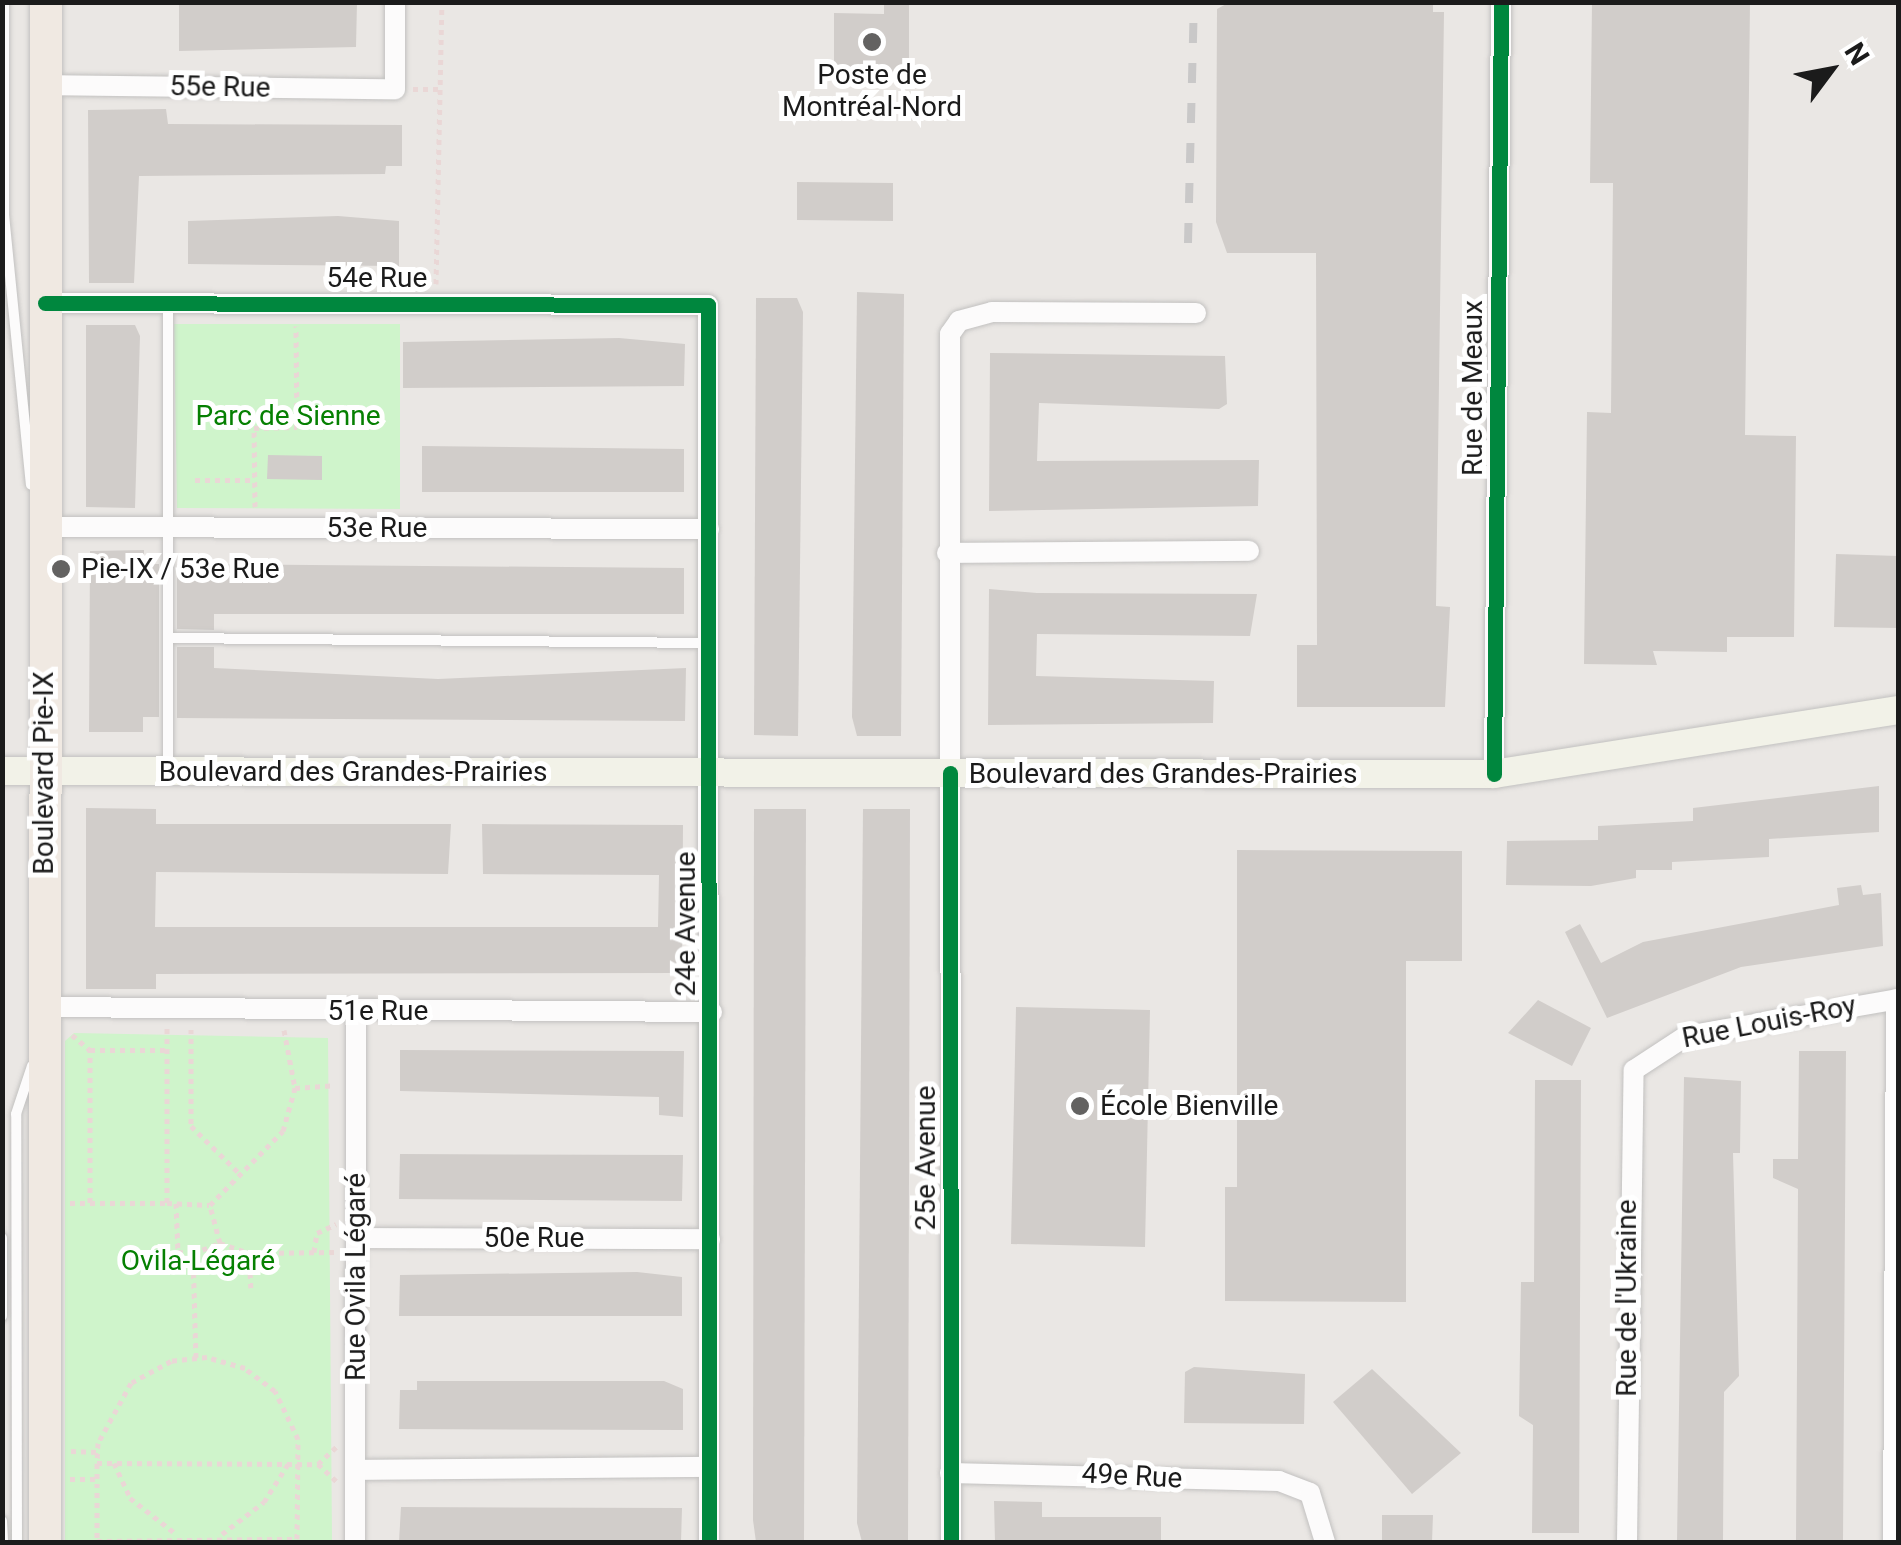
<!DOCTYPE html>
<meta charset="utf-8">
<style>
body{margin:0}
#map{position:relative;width:1901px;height:1545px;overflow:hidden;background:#eae7e4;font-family:Roboto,sans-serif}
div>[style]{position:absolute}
.park>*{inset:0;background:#cff4cb}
.building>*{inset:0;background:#d1cdca}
.path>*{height:5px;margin-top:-2.5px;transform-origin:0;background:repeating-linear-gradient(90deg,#ead7d6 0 5px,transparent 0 10px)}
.roads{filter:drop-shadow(0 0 2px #c2c1c0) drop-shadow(0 0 2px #c2c1c0)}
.lane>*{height:10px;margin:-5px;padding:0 5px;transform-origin:5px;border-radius:5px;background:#fcfbfb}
.street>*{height:20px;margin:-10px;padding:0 10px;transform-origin:10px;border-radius:10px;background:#fcfbfb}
.secondary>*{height:28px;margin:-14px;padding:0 14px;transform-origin:14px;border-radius:14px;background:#f2f2e8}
.primary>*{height:32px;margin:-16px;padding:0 16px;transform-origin:16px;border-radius:16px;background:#f0e9e2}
.rail>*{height:8px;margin-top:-4px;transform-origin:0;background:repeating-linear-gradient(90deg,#c9c8c8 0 20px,transparent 0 40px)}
.cycleway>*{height:15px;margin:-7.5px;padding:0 7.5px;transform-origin:7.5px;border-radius:7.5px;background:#00873e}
.dots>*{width:28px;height:28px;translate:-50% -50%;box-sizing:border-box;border:5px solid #fff;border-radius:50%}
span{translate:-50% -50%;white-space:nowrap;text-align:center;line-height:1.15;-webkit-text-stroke:10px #fff;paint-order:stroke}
.poi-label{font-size:28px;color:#1b1b1b}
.left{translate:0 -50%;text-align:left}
.street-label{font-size:28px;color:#1b1b1b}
.park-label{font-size:28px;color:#068002}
.frame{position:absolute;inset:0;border:5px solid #1b1b1b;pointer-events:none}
.north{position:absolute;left:1781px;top:20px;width:100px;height:100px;-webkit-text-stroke:8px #fff;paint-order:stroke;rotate:58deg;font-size:28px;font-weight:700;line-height:40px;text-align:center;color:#1b1b1b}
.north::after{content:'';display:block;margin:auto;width:35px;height:45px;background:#1b1b1b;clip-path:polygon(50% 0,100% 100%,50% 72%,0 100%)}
</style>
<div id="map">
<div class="park">
<i style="clip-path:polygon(174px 324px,400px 324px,400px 509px,177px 508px)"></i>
<i style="clip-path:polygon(74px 1033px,328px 1038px,332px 1542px,65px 1542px,65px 1041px)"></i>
</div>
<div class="building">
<i style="clip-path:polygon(179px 2px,357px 2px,356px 47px,179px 51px)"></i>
<i style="clip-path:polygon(884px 2px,909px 2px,909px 72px,834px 71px,834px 13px,884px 14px)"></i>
<i style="clip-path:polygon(1230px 2px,1433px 2px,1433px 12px,1444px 12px,1436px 606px,1450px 607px,1445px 707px,1297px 707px,1297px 645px,1317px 645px,1316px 253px,1227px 253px,1216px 222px,1217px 9px)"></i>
<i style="clip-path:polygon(1592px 2px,1750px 2px,1745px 435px,1796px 436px,1794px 637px,1727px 637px,1727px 652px,1653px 651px,1657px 665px,1584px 664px,1587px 412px,1611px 413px,1613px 183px,1590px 183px)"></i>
<i style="clip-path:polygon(166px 109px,168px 124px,402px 125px,402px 166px,386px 166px,385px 174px,139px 176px,134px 283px,89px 283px,88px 110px)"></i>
<i style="clip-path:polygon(797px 182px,893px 183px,893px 221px,797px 220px)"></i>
<i style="clip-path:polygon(338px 216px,399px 221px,399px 266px,188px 264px,188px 221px)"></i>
<i style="clip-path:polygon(857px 292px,904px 294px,901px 736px,857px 736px,852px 717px)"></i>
<i style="clip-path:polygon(756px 298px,797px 298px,803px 312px,798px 736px,754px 735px)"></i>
<i style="clip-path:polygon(86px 325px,135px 325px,140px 336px,135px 508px,86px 507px)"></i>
<i style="clip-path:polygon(619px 338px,685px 344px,684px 386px,403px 388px,403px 342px)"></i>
<i style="clip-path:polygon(990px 353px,1225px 356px,1227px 404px,1219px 409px,1039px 403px,1037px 461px,1259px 460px,1258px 506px,989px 511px)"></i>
<i style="clip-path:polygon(422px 446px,684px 449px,684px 492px,422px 492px)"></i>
<i style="clip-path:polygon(268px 455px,322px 456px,322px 480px,267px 479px)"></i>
<i style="clip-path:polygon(144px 550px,144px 564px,159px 564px,159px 717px,143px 717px,143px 732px,89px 732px,90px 551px)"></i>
<i style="clip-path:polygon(1836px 554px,1898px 556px,1898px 628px,1834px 627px)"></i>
<i style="clip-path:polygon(177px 564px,684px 568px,684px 614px,214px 614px,214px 630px,177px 629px)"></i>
<i style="clip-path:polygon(989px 589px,1037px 593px,1257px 594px,1250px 636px,1037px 634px,1036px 676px,1214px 681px,1213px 723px,988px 725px)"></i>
<i style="clip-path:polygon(177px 647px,214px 647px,214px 668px,438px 679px,686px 668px,685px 721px,177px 718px)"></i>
<i style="clip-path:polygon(1879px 786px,1879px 832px,1769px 839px,1769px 857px,1672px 862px,1672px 870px,1636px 870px,1636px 878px,1591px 886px,1506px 885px,1507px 841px,1598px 840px,1598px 826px,1693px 821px,1693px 808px)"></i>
<i style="clip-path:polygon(86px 808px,156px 809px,156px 824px,451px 824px,448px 874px,156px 872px,155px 927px,658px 927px,659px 875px,483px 874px,482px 824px,683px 825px,682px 973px,156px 974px,156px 989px,86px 989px)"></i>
<i style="clip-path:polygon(754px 809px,806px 809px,804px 1542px,756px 1542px,753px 1520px)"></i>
<i style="clip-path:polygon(863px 809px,910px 809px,908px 1542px,862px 1542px,857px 1523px)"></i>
<i style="clip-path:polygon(1237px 850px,1462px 851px,1462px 961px,1406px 961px,1406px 1302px,1225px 1301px,1225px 1187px,1237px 1187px)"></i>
<i style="clip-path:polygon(1861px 885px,1863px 895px,1881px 893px,1883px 946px,1741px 967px,1607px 1018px,1565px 932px,1580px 924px,1601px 963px,1643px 942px,1839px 905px,1837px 888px)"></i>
<i style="clip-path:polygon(1538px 1000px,1591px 1028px,1572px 1066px,1508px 1033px)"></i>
<i style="clip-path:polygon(1016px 1007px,1150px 1010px,1145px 1247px,1011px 1244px)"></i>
<i style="clip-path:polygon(400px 1050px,684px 1051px,683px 1117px,659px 1115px,659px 1097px,400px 1091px)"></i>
<i style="clip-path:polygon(1799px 1051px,1846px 1051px,1843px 1542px,1796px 1542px,1798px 1189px,1773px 1178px,1773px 1159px,1798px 1159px)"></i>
<i style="clip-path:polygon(1684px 1077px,1741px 1081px,1740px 1153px,1733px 1153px,1739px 1376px,1724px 1392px,1723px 1542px,1677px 1542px)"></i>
<i style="clip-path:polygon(1535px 1080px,1581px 1080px,1579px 1533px,1532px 1533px,1533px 1425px,1519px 1416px,1521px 1282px,1534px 1282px)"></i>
<i style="clip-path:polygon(400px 1154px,683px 1155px,682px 1201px,399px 1199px)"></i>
<i style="clip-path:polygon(637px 1272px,682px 1277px,682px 1316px,399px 1316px,400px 1275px)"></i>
<i style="clip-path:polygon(1194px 1367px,1305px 1374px,1304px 1424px,1184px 1423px,1185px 1372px)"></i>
<i style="clip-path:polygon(1372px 1369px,1461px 1453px,1412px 1494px,1333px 1402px)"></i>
<i style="clip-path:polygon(417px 1381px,664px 1381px,683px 1389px,683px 1430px,399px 1429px,400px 1390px,417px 1390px)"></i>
<i style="clip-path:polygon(994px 1501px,1042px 1502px,1042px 1517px,1161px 1517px,1161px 1542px,995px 1542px)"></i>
<i style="clip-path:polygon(401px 1507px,682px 1508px,681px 1542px,399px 1542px)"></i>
<i style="clip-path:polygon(1382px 1515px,1433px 1515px,1432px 1542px,1382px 1542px)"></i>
</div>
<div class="path">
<i style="left:413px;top:89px;width:27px"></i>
<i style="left:436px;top:284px;width:282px;rotate:-88.8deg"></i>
<i style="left:195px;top:480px;width:60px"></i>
<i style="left:255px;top:507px;width:79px;rotate:-90.7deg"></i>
<i style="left:254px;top:428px;width:43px;rotate:-1.3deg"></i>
<i style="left:297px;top:427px;width:101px;rotate:-90.6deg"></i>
<i style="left:191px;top:1029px;width:97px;rotate:90deg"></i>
<i style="left:191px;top:1126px;width:69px;rotate:44.4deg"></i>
<i style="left:284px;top:1030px;width:59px;rotate:79.3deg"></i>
<i style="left:295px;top:1088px;width:39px;rotate:-4deg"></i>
<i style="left:72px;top:1035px;width:23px;rotate:40deg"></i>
<i style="left:70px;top:1203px;width:97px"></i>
<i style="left:167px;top:1203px;width:177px;rotate:-90deg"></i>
<i style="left:90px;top:1203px;width:153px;rotate:-90deg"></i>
<i style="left:90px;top:1050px;width:77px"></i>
<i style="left:167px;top:1203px;width:42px;rotate:2.7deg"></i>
<i style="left:176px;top:1203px;width:49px;rotate:87.7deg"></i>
<i style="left:178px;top:1252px;width:15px;rotate:4deg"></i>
<i style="left:193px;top:1253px;width:105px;rotate:88.4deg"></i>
<i style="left:220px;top:1243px;width:39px;rotate:-105deg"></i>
<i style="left:210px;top:1205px;width:104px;rotate:-45.4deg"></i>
<i style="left:283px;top:1131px;width:45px;rotate:-74.4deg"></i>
<i style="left:314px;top:1252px;width:19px;rotate:-81deg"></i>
<i style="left:317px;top:1233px;width:21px;rotate:-25deg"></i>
<i style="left:193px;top:1253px;width:29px;rotate:-20deg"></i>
<i style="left:220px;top:1243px;width:31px;rotate:19deg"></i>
<i style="left:249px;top:1253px;width:35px;rotate:87deg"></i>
<i style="left:249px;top:1253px;width:85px;rotate:-0.7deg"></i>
<i style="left:71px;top:1451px;width:27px;rotate:2deg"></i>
<i style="left:97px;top:1463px;width:221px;rotate:0.3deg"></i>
<i style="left:114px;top:1463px;width:38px;rotate:65deg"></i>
<i style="left:130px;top:1498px;width:58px;rotate:38deg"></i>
<i style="left:318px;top:1464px;width:25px;rotate:43deg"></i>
<i style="left:318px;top:1464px;width:25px;rotate:-43deg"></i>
<i style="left:70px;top:1479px;width:27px"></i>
<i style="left:222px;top:1534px;width:53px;rotate:-37.3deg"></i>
<i style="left:264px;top:1502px;width:45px;rotate:-57.7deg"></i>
<i style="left:97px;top:1541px;width:200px;rotate:-0.6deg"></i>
<i style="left:297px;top:1539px;width:100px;rotate:-89.4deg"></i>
<i style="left:298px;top:1439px;width:53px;rotate:-115.6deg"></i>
<i style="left:275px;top:1391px;width:38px;rotate:-143deg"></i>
<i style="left:245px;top:1368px;width:40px;rotate:-164deg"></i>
<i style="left:207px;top:1357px;width:36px;rotate:174deg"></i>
<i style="left:171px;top:1361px;width:46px;rotate:151.2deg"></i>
<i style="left:131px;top:1383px;width:68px;rotate:118.8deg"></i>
<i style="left:98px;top:1443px;width:20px;rotate:93deg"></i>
<i style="left:97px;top:1463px;width:79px;rotate:90deg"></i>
</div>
<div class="roads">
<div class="lane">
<i style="left:4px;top:2px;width:213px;rotate:90deg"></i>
<i style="left:4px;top:215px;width:271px;rotate:84.3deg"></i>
<i style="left:168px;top:304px;width:463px;rotate:90deg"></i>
<i style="left:170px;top:638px;width:539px;rotate:0.53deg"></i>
<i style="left:2px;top:1238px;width:78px;rotate:90deg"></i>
<i style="left:2px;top:1521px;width:21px;rotate:87deg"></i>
<i style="left:17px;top:1542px;width:428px;rotate:-90.1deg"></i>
<i style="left:16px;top:1114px;width:51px;rotate:-71.6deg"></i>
</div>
<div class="street">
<i style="left:46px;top:85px;width:349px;rotate:0.7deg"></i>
<i style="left:395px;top:89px;width:87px;rotate:-90deg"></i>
<i style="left:45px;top:303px;width:663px;rotate:0.17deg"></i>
<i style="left:708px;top:305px;width:1237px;rotate:89.95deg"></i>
<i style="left:45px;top:527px;width:664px;rotate:0.17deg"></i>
<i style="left:947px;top:553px;width:302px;rotate:-0.4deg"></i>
<i style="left:1494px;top:774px;width:772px;rotate:-89.48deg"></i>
<i style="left:44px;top:1007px;width:668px;rotate:0.43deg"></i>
<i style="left:357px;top:1238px;width:353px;rotate:0.2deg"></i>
<i style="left:355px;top:1470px;width:354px;rotate:-0.5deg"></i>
<i style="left:950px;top:1473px;width:329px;rotate:1.4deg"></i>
<i style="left:1279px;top:1481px;width:33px;rotate:21deg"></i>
<i style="left:1310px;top:1493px;width:51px;rotate:73deg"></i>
<i style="left:355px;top:1542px;width:531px;rotate:-89.89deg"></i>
<i style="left:951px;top:1542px;width:1208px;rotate:-90.05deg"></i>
<i style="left:950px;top:334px;width:16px;rotate:-55deg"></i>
<i style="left:959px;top:321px;width:34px;rotate:-15deg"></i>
<i style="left:992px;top:312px;width:204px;rotate:0.3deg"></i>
<i style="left:1627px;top:1542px;width:472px;rotate:-89.2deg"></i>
<i style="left:1634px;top:1070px;width:62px;rotate:-33.2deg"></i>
<i style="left:1686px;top:1036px;width:215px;rotate:-9.9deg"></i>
<i style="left:1893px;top:1542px;width:543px;rotate:-89.68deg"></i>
</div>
<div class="secondary">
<i style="left:2px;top:771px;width:1492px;rotate:0.12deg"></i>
<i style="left:1494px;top:774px;width:409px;rotate:-9deg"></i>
</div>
<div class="primary">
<i style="left:45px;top:1542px;width:1540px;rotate:-89.96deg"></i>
</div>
</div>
<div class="rail">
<i style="left:1188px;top:243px;width:241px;rotate:-88.6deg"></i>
</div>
<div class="cycleway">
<i style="left:45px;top:303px;width:663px;rotate:0.17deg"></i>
<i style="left:708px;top:305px;width:1237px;rotate:89.95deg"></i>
<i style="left:950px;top:773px;width:769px;rotate:89.93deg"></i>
<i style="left:1494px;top:774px;width:772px;rotate:-89.48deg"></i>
</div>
<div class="dots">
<i style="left:872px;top:42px;background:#636261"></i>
<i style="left:61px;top:569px;background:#636261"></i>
<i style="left:1080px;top:1106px;background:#636261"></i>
</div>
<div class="poi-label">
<span style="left:872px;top:91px">Poste de<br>Montréal-Nord</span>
<span class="left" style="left:81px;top:569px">Pie-IX / 53e Rue</span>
<span class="left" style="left:1100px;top:1106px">École Bienville</span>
</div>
<div class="street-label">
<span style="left:220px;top:87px;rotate:1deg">55e Rue</span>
<span style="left:377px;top:278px">54e Rue</span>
<span style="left:1473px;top:388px;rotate:-90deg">Rue de Meaux</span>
<span style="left:377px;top:528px">53e Rue</span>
<span style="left:353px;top:772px">Boulevard des Grandes-Prairies</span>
<span style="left:44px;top:773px;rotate:-90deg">Boulevard Pie-IX</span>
<span style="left:1163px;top:774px">Boulevard des Grandes-Prairies</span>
<span style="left:686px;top:924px;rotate:-90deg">24e Avenue</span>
<span style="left:378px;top:1011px">51e Rue</span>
<span style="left:1769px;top:1022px;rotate:-11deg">Rue Louis-Roy</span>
<span style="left:926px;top:1158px;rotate:-90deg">25e Avenue</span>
<span style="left:534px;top:1238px">50e Rue</span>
<span style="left:356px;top:1277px;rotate:-90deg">Rue Ovila Légaré</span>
<span style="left:1627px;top:1298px;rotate:-90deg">Rue de l'Ukraine</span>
<span style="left:1132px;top:1476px;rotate:3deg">49e Rue</span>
</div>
<div class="park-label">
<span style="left:288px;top:416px">Parc de Sienne</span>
<span style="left:198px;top:1261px">Ovila-Légaré</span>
</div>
<div class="frame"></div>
<div class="north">N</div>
</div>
